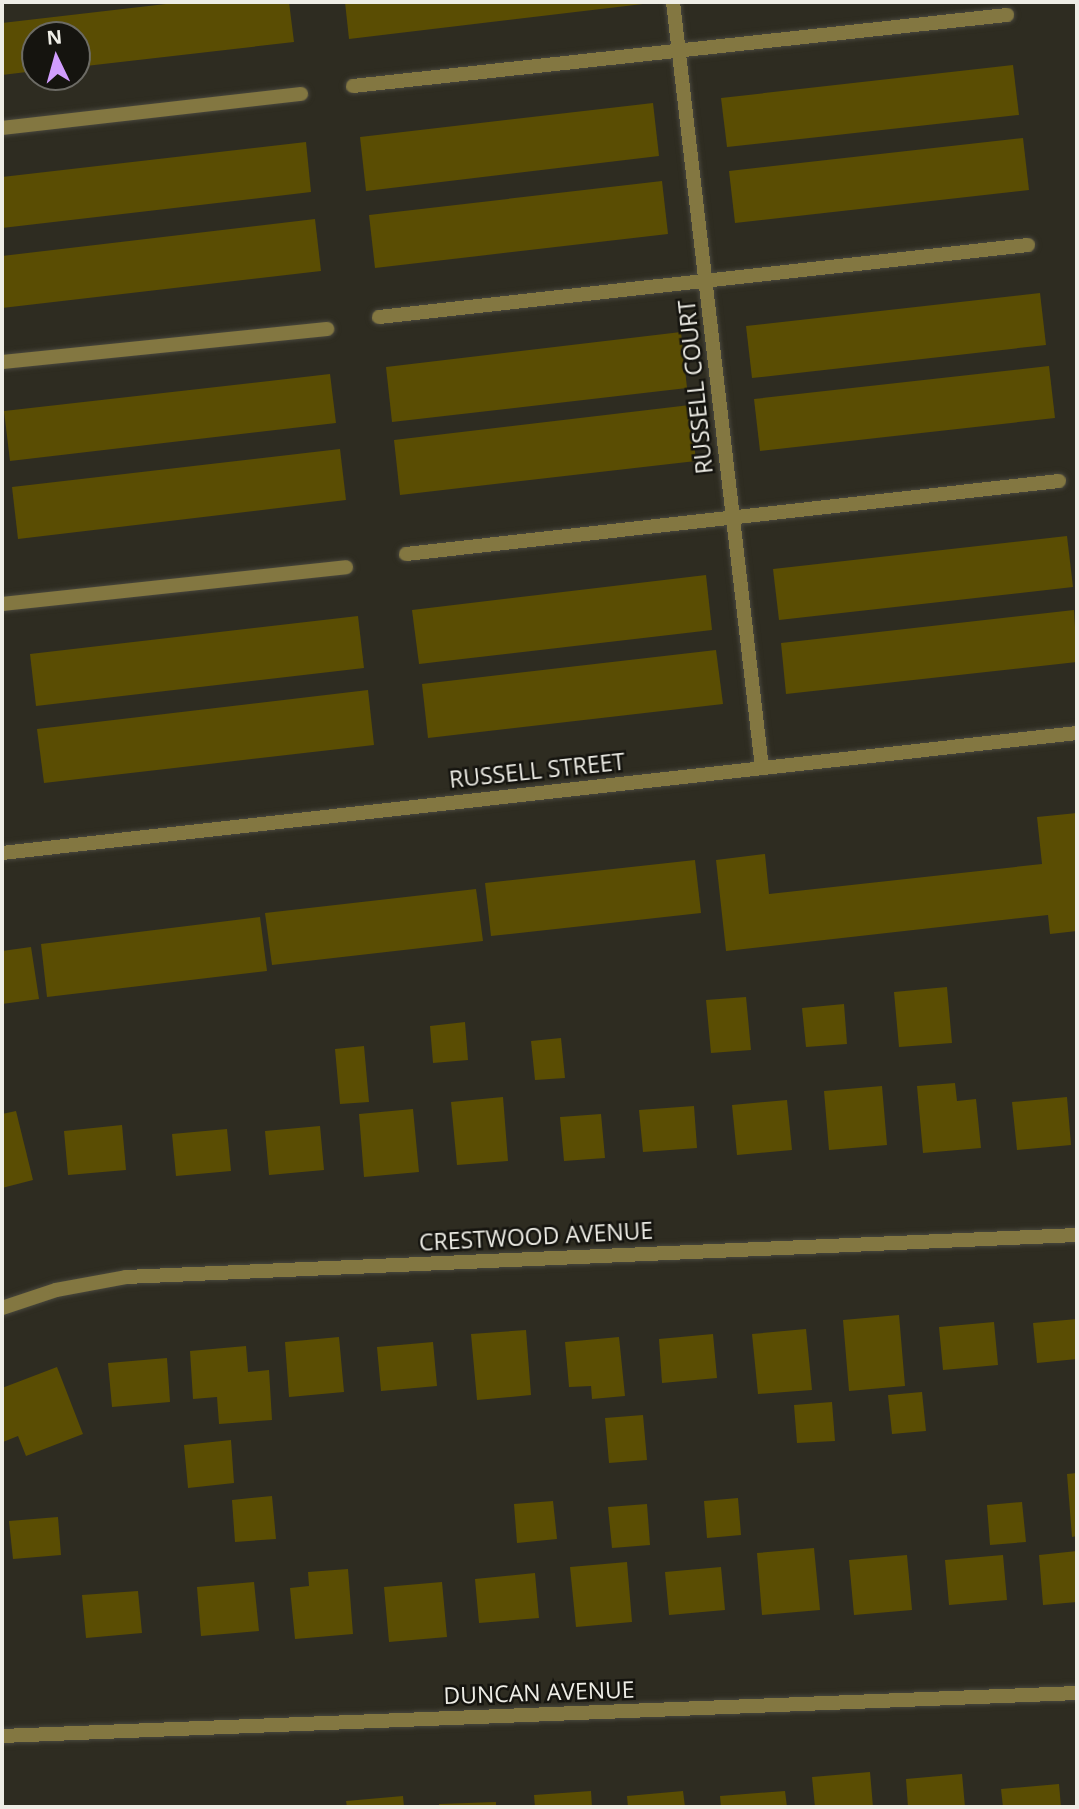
<!DOCTYPE html>
<style>
body{margin:0}
#map{position:relative;width:1079px;height:1809px;overflow:hidden;background:#2e2c21;font-family:"Open Sans",sans-serif}
div>[style]{position:absolute}
.building>*{inset:0;background:#5a4d03}
.roads{filter:drop-shadow(0 0 2px #49473d) drop-shadow(0 0 2px #49473d)}
.lane>*{height:14px;margin:-7px;padding:0 7px;transform-origin:7px;border-radius:7px;background:#837741}
.street>*{height:14px;margin:-7px;padding:0 7px;transform-origin:7px;border-radius:7px;background:#837741}
span{translate:-50% -50%;white-space:nowrap;text-align:center;line-height:1.15;-webkit-text-stroke:5px #15140f;paint-order:stroke}
.street-label{font-size:23px;color:#eeede6}
.frame{position:absolute;inset:0;border:4px solid #eeede6;pointer-events:none}
.north{position:absolute;left:21px;top:21px;width:70px;height:70px;box-sizing:border-box;background:#15140f;border:2px solid #6c6b65;border-radius:50%;rotate:355deg;font-size:19px;font-weight:700;line-height:28px;text-align:center;color:#eeede6}
.north::after{content:'';display:block;margin:auto;width:24px;height:32px;background:#d19dfe;clip-path:polygon(50% 0,100% 100%,50% 72%,0 100%)}
</style>
<div id="map">
<div class="building">
<i style="clip-path:polygon(183px 2px,289px 2px,294px 42px,77px 67px,77px 35px,35px 35px,35px 71px,2px 75px,2px 23px)"></i>
<i style="clip-path:polygon(345px 2px,643px 2px,643px 4px,349px 39px)"></i>
<i style="clip-path:polygon(1013px 65px,1019px 115px,727px 147px,721px 98px)"></i>
<i style="clip-path:polygon(653px 103px,659px 156px,366px 191px,360px 137px)"></i>
<i style="clip-path:polygon(1023px 138px,1029px 190px,735px 223px,729px 171px)"></i>
<i style="clip-path:polygon(306px 142px,311px 192px,2px 228px,2px 177px)"></i>
<i style="clip-path:polygon(662px 181px,668px 234px,375px 268px,369px 215px)"></i>
<i style="clip-path:polygon(315px 219px,321px 271px,2px 308px,2px 256px)"></i>
<i style="clip-path:polygon(1040px 293px,1046px 345px,752px 378px,746px 326px)"></i>
<i style="clip-path:polygon(681px 332px,687px 388px,392px 422px,386px 367px)"></i>
<i style="clip-path:polygon(1049px 366px,1055px 418px,760px 451px,754px 399px)"></i>
<i style="clip-path:polygon(330px 374px,336px 423px,10px 461px,4px 411px)"></i>
<i style="clip-path:polygon(690px 405px,696px 461px,400px 495px,394px 440px)"></i>
<i style="clip-path:polygon(340px 449px,346px 500px,18px 539px,12px 487px)"></i>
<i style="clip-path:polygon(1067px 536px,1073px 587px,779px 620px,773px 569px)"></i>
<i style="clip-path:polygon(706px 575px,712px 630px,419px 664px,412px 610px)"></i>
<i style="clip-path:polygon(1074px 610px,1077px 662px,786px 694px,781px 643px)"></i>
<i style="clip-path:polygon(358px 616px,364px 668px,36px 706px,30px 654px)"></i>
<i style="clip-path:polygon(716px 650px,723px 704px,428px 738px,422px 684px)"></i>
<i style="clip-path:polygon(368px 690px,374px 745px,44px 783px,37px 729px)"></i>
<i style="clip-path:polygon(1077px 813px,1077px 931px,1050px 934px,1048px 915px,726px 951px,716px 860px,765px 854px,769px 894px,1042px 864px,1037px 817px)"></i>
<i style="clip-path:polygon(695px 860px,701px 913px,491px 936px,485px 883px)"></i>
<i style="clip-path:polygon(476px 889px,483px 941px,272px 965px,265px 913px)"></i>
<i style="clip-path:polygon(260px 917px,267px 971px,47px 997px,41px 944px)"></i>
<i style="clip-path:polygon(31px 947px,39px 999px,2px 1004px,2px 951px)"></i>
<i style="clip-path:polygon(947px 987px,952px 1043px,899px 1047px,894px 992px)"></i>
<i style="clip-path:polygon(746px 997px,751px 1050px,711px 1053px,706px 1000px)"></i>
<i style="clip-path:polygon(844px 1004px,847px 1044px,806px 1047px,802px 1008px)"></i>
<i style="clip-path:polygon(465px 1022px,468px 1060px,433px 1063px,430px 1026px)"></i>
<i style="clip-path:polygon(561px 1038px,565px 1078px,535px 1080px,531px 1041px)"></i>
<i style="clip-path:polygon(364px 1046px,369px 1102px,340px 1104px,335px 1049px)"></i>
<i style="clip-path:polygon(955px 1083px,957px 1101px,976px 1099px,981px 1148px,923px 1153px,917px 1086px)"></i>
<i style="clip-path:polygon(882px 1086px,887px 1145px,829px 1150px,824px 1091px)"></i>
<i style="clip-path:polygon(503px 1097px,508px 1161px,457px 1165px,451px 1102px)"></i>
<i style="clip-path:polygon(1067px 1097px,1071px 1145px,1017px 1150px,1012px 1102px)"></i>
<i style="clip-path:polygon(787px 1100px,792px 1150px,737px 1155px,732px 1105px)"></i>
<i style="clip-path:polygon(694px 1106px,697px 1148px,643px 1152px,639px 1110px)"></i>
<i style="clip-path:polygon(413px 1109px,419px 1172px,364px 1177px,359px 1114px)"></i>
<i style="clip-path:polygon(16px 1111px,33px 1180px,2px 1188px,2px 1114px)"></i>
<i style="clip-path:polygon(601px 1114px,605px 1158px,564px 1161px,560px 1117px)"></i>
<i style="clip-path:polygon(122px 1125px,126px 1170px,68px 1175px,64px 1131px)"></i>
<i style="clip-path:polygon(320px 1126px,324px 1170px,269px 1175px,265px 1131px)"></i>
<i style="clip-path:polygon(227px 1129px,231px 1171px,176px 1176px,172px 1134px)"></i>
<i style="clip-path:polygon(899px 1315px,905px 1386px,849px 1391px,843px 1320px)"></i>
<i style="clip-path:polygon(1077px 1319px,1077px 1359px,1037px 1363px,1033px 1323px)"></i>
<i style="clip-path:polygon(994px 1322px,998px 1365px,943px 1370px,939px 1327px)"></i>
<i style="clip-path:polygon(806px 1329px,812px 1390px,758px 1394px,752px 1334px)"></i>
<i style="clip-path:polygon(526px 1330px,531px 1395px,477px 1400px,471px 1334px)"></i>
<i style="clip-path:polygon(713px 1334px,717px 1378px,662px 1383px,659px 1339px)"></i>
<i style="clip-path:polygon(339px 1337px,344px 1392px,289px 1397px,285px 1342px)"></i>
<i style="clip-path:polygon(619px 1337px,625px 1396px,592px 1399px,591px 1386px,569px 1387px,565px 1342px)"></i>
<i style="clip-path:polygon(433px 1342px,437px 1386px,381px 1391px,377px 1347px)"></i>
<i style="clip-path:polygon(246px 1346px,248px 1372px,269px 1370px,272px 1420px,219px 1424px,217px 1397px,193px 1399px,190px 1351px)"></i>
<i style="clip-path:polygon(167px 1358px,170px 1402px,112px 1407px,108px 1363px)"></i>
<i style="clip-path:polygon(57px 1367px,83px 1434px,26px 1456px,18px 1436px,3px 1442px,2px 1440px,2px 1388px)"></i>
<i style="clip-path:polygon(922px 1392px,926px 1431px,892px 1434px,888px 1395px)"></i>
<i style="clip-path:polygon(832px 1402px,835px 1441px,797px 1443px,794px 1405px)"></i>
<i style="clip-path:polygon(643px 1415px,647px 1460px,609px 1463px,605px 1418px)"></i>
<i style="clip-path:polygon(231px 1440px,234px 1483px,188px 1488px,184px 1445px)"></i>
<i style="clip-path:polygon(1077px 1473px,1077px 1536px,1072px 1537px,1067px 1474px)"></i>
<i style="clip-path:polygon(272px 1496px,276px 1539px,235px 1542px,232px 1500px)"></i>
<i style="clip-path:polygon(738px 1498px,741px 1535px,707px 1538px,704px 1501px)"></i>
<i style="clip-path:polygon(553px 1501px,557px 1539px,517px 1543px,514px 1504px)"></i>
<i style="clip-path:polygon(1022px 1502px,1026px 1542px,990px 1545px,987px 1505px)"></i>
<i style="clip-path:polygon(647px 1504px,650px 1545px,612px 1548px,608px 1507px)"></i>
<i style="clip-path:polygon(58px 1517px,61px 1555px,13px 1559px,9px 1521px)"></i>
<i style="clip-path:polygon(814px 1548px,820px 1610px,762px 1615px,757px 1553px)"></i>
<i style="clip-path:polygon(1077px 1551px,1077px 1602px,1043px 1605px,1039px 1555px)"></i>
<i style="clip-path:polygon(907px 1555px,912px 1610px,854px 1615px,849px 1560px)"></i>
<i style="clip-path:polygon(1003px 1555px,1007px 1600px,949px 1605px,945px 1560px)"></i>
<i style="clip-path:polygon(627px 1562px,632px 1622px,576px 1627px,570px 1567px)"></i>
<i style="clip-path:polygon(721px 1567px,725px 1610px,669px 1615px,665px 1572px)"></i>
<i style="clip-path:polygon(348px 1569px,353px 1634px,295px 1639px,290px 1588px,309px 1586px,308px 1572px)"></i>
<i style="clip-path:polygon(535px 1573px,539px 1618px,479px 1623px,475px 1579px)"></i>
<i style="clip-path:polygon(254px 1582px,259px 1631px,201px 1636px,197px 1587px)"></i>
<i style="clip-path:polygon(442px 1582px,447px 1637px,389px 1642px,384px 1587px)"></i>
<i style="clip-path:polygon(138px 1591px,142px 1633px,86px 1638px,82px 1595px)"></i>
<i style="clip-path:polygon(870px 1772px,873px 1807px,815px 1807px,812px 1777px)"></i>
<i style="clip-path:polygon(962px 1774px,965px 1807px,908px 1807px,906px 1779px)"></i>
<i style="clip-path:polygon(1059px 1784px,1061px 1807px,1003px 1807px,1001px 1789px)"></i>
<i style="clip-path:polygon(591px 1791px,592px 1807px,535px 1807px,534px 1795px)"></i>
<i style="clip-path:polygon(683px 1791px,685px 1807px,628px 1807px,627px 1796px)"></i>
<i style="clip-path:polygon(785px 1791px,787px 1807px,721px 1807px,720px 1796px)"></i>
<i style="clip-path:polygon(403px 1796px,404px 1807px,347px 1807px,346px 1801px)"></i>
<i style="clip-path:polygon(496px 1802px,496px 1807px,439px 1807px,439px 1804px)"></i>
</div>
<div class="roads">
<div class="lane">
<i style="left:673px;top:2px;width:771px;rotate:83.37deg"></i>
<i style="left:353px;top:86px;width:658px;rotate:-6.2deg"></i>
<i style="left:2px;top:128px;width:301px;rotate:-6.5deg"></i>
<i style="left:379px;top:317px;width:653px;rotate:-6.33deg"></i>
<i style="left:2px;top:362px;width:327px;rotate:-5.8deg"></i>
<i style="left:406px;top:554px;width:657px;rotate:-6.38deg"></i>
<i style="left:2px;top:604px;width:346px;rotate:-6.1deg"></i>
<i style="left:2px;top:853px;width:1082px;rotate:-6.37deg"></i>
</div>
<div class="street">
<i style="left:2px;top:1308px;width:57px;rotate:-18.4deg"></i>
<i style="left:56px;top:1290px;width:71px;rotate:-10.5deg"></i>
<i style="left:126px;top:1277px;width:952px;rotate:-2.53deg"></i>
<i style="left:2px;top:1736px;width:1076px;rotate:-2.29deg"></i>
</div>
</div>
<div class="street-label">
<span style="left:695px;top:387px;rotate:-96deg">RUSSELL COURT</span>
<span style="left:537px;top:770px;rotate:-6deg">RUSSELL STREET</span>
<span style="left:536px;top:1236px;rotate:-3deg">CRESTWOOD AVENUE</span>
<span style="left:539px;top:1692px;rotate:-2deg">DUNCAN AVENUE</span>
</div>
<div class="frame"></div>
<div class="north">N</div>
</div>
